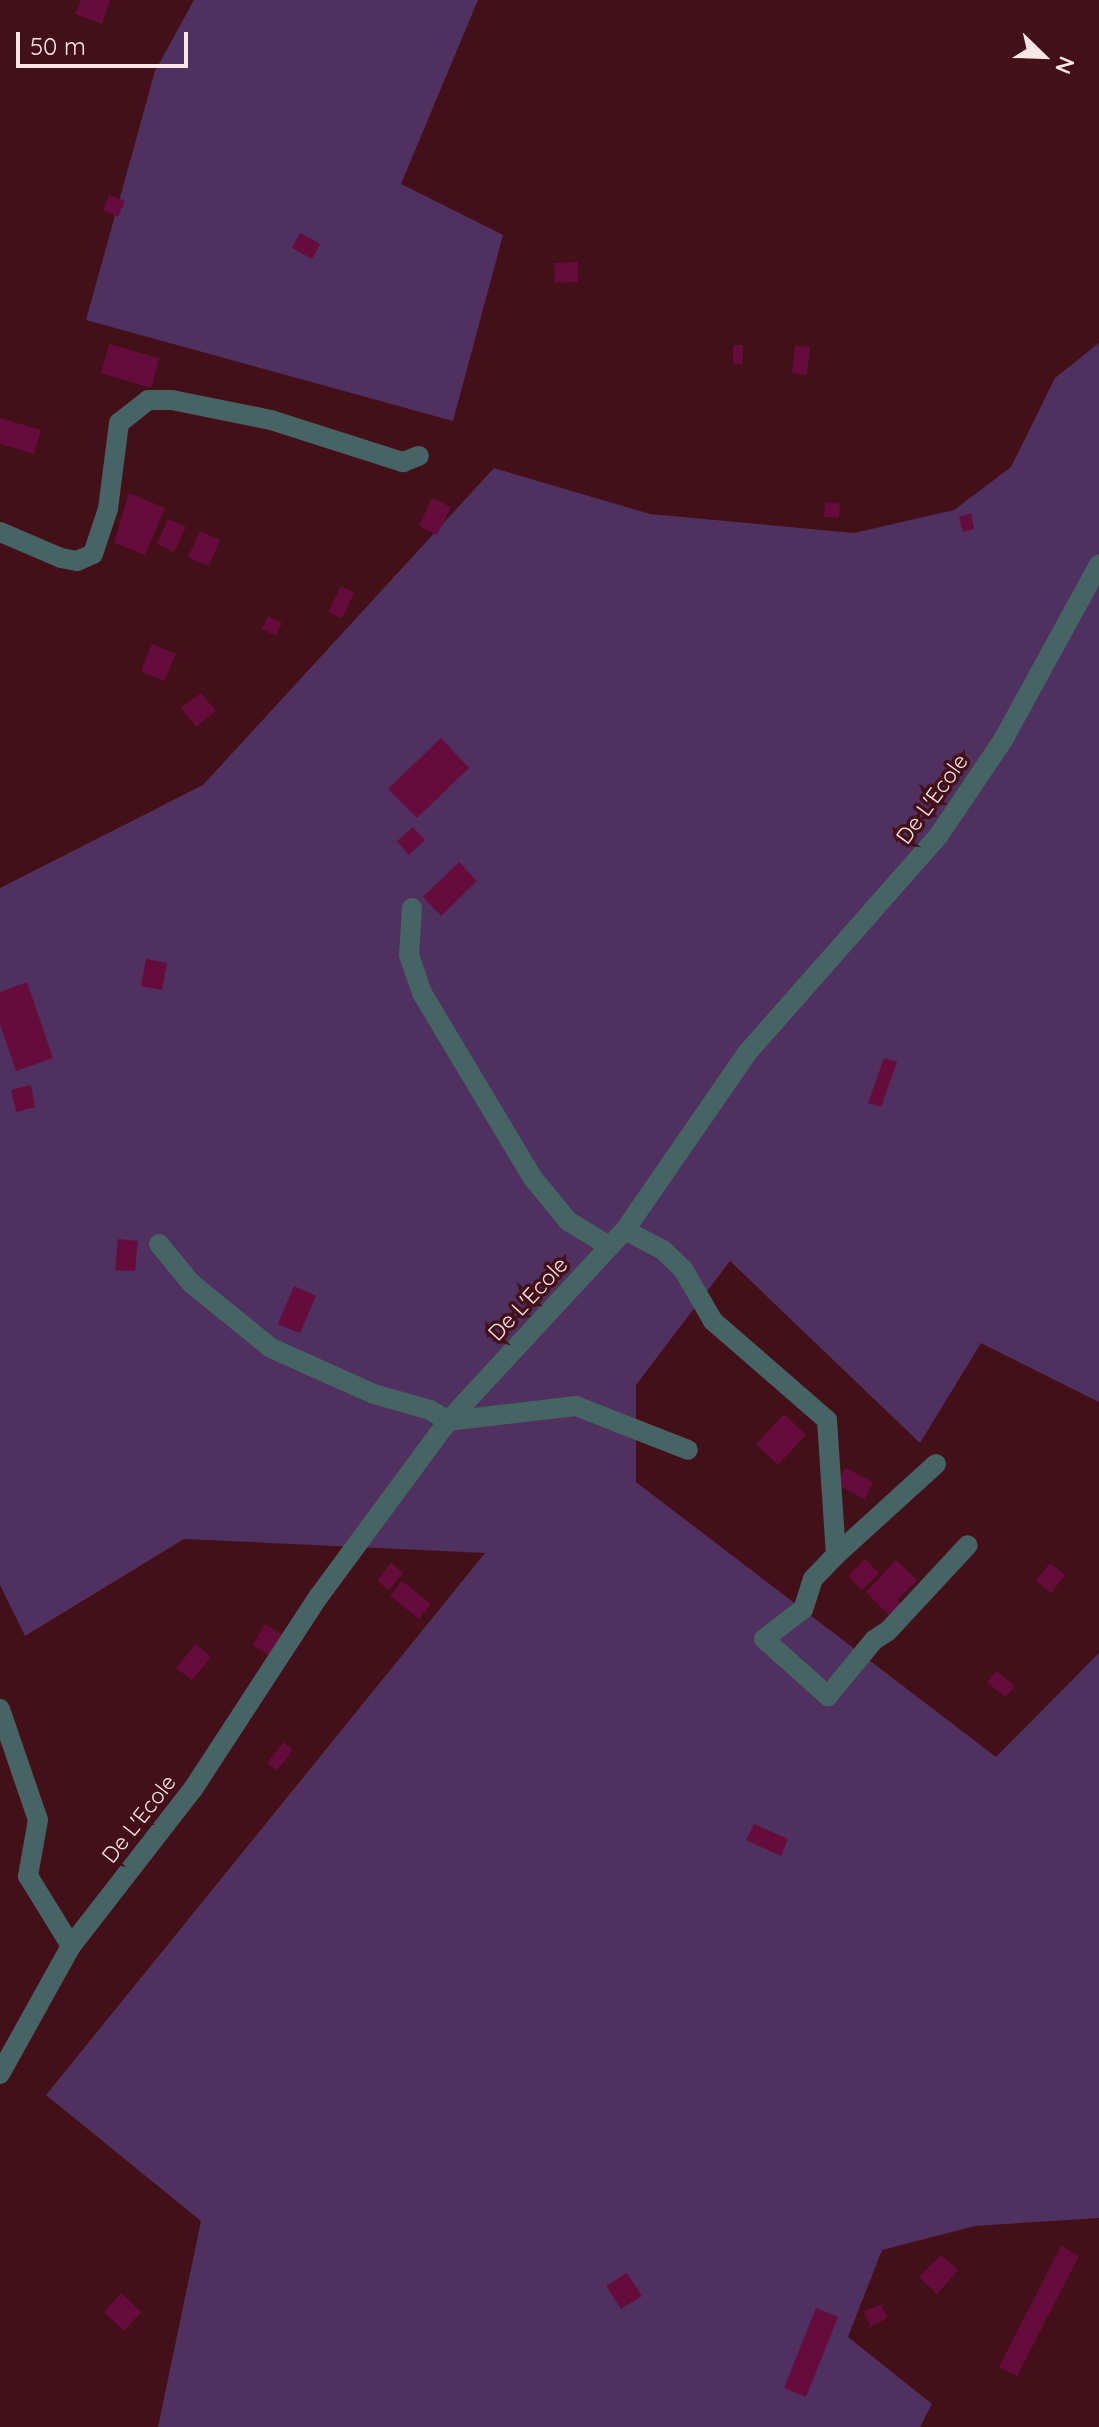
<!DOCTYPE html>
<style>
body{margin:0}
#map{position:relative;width:1099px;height:2427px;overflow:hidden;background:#431019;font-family:Quicksand,sans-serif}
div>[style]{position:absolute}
.green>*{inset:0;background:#4f305e}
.building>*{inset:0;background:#660c3d}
.street>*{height:20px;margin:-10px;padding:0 10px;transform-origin:10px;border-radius:10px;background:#466463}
span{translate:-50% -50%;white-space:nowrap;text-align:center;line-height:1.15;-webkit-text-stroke:7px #431019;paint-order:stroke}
.street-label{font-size:22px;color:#fbe6e7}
.north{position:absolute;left:1003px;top:16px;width:80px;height:80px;-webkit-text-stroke:6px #431019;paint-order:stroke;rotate:113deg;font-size:22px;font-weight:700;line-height:32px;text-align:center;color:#fbe6e7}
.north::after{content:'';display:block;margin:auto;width:28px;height:36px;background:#fbe6e7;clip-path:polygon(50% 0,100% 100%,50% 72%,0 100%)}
.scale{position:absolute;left:16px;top:32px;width:172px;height:36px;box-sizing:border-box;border:4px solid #fbe6e7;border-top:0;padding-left:10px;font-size:24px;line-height:28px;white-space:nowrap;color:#fbe6e7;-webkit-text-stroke:6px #431019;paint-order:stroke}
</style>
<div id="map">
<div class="green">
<i style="clip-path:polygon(194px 0,478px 0,401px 184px,503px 235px,453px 421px,86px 320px,155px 71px)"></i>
<i style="clip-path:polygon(1099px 343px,1099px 1402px,981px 1343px,920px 1443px,730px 1261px,636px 1385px,636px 1482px,996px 1757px,1099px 1653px,1099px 2218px,975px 2226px,882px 2250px,848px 2337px,932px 2404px,920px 2427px,158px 2427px,201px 2221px,46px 2095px,485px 1553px,184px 1539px,25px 1636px,0 1585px,0 888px,203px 785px,494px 468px,650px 514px,854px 533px,954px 510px,1011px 467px,1055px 378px)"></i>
</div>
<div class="building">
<i style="clip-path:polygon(81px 0,110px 0,102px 24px,75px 14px)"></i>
<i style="clip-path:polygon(109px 195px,125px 201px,118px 217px,103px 210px)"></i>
<i style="clip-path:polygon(300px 233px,320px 244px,312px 259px,292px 248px)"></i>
<i style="clip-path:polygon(578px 262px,578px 282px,555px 283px,554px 263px)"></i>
<i style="clip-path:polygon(109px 344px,159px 358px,151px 388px,101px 373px)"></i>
<i style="clip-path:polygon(733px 345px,743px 345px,743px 364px,733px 364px)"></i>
<i style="clip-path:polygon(795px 346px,810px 347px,807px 375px,792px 373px)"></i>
<i style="clip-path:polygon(0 418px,41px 430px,34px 454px,0 444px)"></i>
<i style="clip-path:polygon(129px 493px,165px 508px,145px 555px,114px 543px)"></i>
<i style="clip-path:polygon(432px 498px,451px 507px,437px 535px,419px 526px)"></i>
<i style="clip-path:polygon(825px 502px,840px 504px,839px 518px,824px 517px)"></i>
<i style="clip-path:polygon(971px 513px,974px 529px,963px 532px,959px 517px)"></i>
<i style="clip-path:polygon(168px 519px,186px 527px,174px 552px,157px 544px)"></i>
<i style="clip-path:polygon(200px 531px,220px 540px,209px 566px,188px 557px)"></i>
<i style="clip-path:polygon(341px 586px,354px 593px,342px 618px,328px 612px)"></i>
<i style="clip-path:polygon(268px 616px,282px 623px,276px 636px,262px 629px)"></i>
<i style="clip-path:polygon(152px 644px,176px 654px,164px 681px,141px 671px)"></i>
<i style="clip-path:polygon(201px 693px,216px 711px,196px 727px,181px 708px)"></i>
<i style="clip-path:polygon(441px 738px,469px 768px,417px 818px,388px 789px)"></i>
<i style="clip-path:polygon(413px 827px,425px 840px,409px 855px,397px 841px)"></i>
<i style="clip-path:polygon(459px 862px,477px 881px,441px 916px,423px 897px)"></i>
<i style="clip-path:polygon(146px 959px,167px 963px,162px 990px,141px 986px)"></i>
<i style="clip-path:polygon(27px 982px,53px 1058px,16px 1071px,0 1024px,0 992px)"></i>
<i style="clip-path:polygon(884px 1058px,897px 1062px,881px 1107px,868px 1103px)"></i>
<i style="clip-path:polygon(31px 1085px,35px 1107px,16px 1112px,11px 1090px)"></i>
<i style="clip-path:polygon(118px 1239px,138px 1241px,135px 1271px,115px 1270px)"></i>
<i style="clip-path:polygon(294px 1286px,316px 1296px,300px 1333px,278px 1324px)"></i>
<i style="clip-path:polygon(784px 1414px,806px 1435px,778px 1465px,756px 1444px)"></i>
<i style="clip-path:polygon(845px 1468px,873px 1482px,865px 1499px,837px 1485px)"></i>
<i style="clip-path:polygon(865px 1559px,879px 1573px,862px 1590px,848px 1576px)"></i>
<i style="clip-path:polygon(896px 1560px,917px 1580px,897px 1600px,906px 1608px,894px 1620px,866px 1592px)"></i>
<i style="clip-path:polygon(391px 1563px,403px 1573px,389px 1590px,377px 1581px)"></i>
<i style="clip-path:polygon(1050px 1563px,1065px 1575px,1051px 1593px,1036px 1581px)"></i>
<i style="clip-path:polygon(402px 1581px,431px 1604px,419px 1619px,390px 1596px)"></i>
<i style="clip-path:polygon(265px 1624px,283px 1635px,270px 1656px,253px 1645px)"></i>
<i style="clip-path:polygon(196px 1644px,211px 1657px,192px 1680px,176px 1668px)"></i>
<i style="clip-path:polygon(996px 1671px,1015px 1686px,1005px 1697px,987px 1682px)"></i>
<i style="clip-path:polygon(284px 1742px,293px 1750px,277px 1770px,267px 1763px)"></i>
<i style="clip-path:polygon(754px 1824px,788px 1839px,781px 1856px,746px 1840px)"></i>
<i style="clip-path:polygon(1061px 2246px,1079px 2256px,1017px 2376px,999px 2367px)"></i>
<i style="clip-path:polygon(941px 2255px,958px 2270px,937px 2294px,919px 2277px)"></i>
<i style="clip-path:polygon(627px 2273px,642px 2296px,621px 2309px,606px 2286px)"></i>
<i style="clip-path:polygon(121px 2293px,141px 2312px,124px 2331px,104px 2312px)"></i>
<i style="clip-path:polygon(881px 2305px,888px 2318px,871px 2326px,863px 2311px)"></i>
<i style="clip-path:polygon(816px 2308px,838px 2317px,806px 2397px,784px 2388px)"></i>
</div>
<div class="street">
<i style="left:0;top:532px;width:66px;rotate:23.1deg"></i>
<i style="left:61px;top:558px;width:16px;rotate:11deg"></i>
<i style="left:77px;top:561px;width:17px;rotate:-24deg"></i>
<i style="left:93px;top:554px;width:47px;rotate:-71.6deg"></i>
<i style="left:108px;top:509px;width:87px;rotate:-82.7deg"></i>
<i style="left:119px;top:423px;width:37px;rotate:-38deg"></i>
<i style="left:148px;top:400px;width:24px"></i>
<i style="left:172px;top:400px;width:101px;rotate:11.4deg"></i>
<i style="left:271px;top:420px;width:139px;rotate:17.7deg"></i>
<i style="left:403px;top:462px;width:17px;rotate:-21deg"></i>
<i style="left:412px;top:908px;width:47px;rotate:93.7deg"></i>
<i style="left:409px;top:955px;width:40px;rotate:71.1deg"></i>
<i style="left:422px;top:993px;width:214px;rotate:59.1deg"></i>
<i style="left:532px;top:1177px;width:57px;rotate:50.7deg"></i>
<i style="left:568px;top:1221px;width:48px;rotate:31.4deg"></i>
<i style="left:625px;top:1230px;width:43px;rotate:27.8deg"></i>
<i style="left:663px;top:1250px;width:28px;rotate:44deg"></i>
<i style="left:683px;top:1269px;width:60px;rotate:60deg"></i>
<i style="left:713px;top:1321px;width:151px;rotate:41deg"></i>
<i style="left:827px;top:1420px;width:135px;rotate:86.2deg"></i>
<i style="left:159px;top:1244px;width:50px;rotate:50.6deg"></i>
<i style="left:191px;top:1283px;width:103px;rotate:39.1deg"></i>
<i style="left:271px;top:1348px;width:113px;rotate:24.1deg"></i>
<i style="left:374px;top:1394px;width:58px;rotate:15.9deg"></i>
<i style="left:430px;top:1410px;width:21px;rotate:31deg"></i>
<i style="left:448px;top:1421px;width:129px;rotate:-6.7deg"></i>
<i style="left:576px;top:1406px;width:120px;rotate:21.4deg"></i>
<i style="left:936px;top:1464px;width:135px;rotate:137.7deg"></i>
<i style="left:836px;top:1555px;width:33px;rotate:134deg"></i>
<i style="left:813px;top:1579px;width:32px;rotate:108deg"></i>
<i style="left:803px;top:1609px;width:49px;rotate:142.4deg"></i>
<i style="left:764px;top:1639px;width:86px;rotate:41.7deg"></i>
<i style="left:828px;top:1696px;width:72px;rotate:-50.6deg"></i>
<i style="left:874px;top:1640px;width:17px;rotate:-33deg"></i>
<i style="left:888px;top:1631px;width:117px;rotate:-47.1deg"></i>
<i style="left:0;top:1709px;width:117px;rotate:71.1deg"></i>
<i style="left:38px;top:1820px;width:57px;rotate:100.1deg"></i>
<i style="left:28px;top:1876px;width:82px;rotate:58.4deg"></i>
<i style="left:0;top:2074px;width:146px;rotate:-61deg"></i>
<i style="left:71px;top:1946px;width:199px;rotate:-52.2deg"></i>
<i style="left:193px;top:1789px;width:230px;rotate:-56.9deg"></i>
<i style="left:319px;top:1596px;width:217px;rotate:-53.6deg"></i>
<i style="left:448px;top:1421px;width:260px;rotate:-47.2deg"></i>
<i style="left:625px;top:1230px;width:215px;rotate:-55.4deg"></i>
<i style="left:747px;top:1053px;width:290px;rotate:-48.6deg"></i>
<i style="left:939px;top:835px;width:115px;rotate:-56deg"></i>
<i style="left:1003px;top:740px;width:200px;rotate:-61.3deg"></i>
</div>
<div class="street-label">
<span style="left:932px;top:799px;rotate:-54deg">De L'Ecole</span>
<span style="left:528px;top:1299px;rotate:-47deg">De L'Ecole</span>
<span style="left:139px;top:1819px;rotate:-52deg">De L'Ecole</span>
</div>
<div class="north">N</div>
<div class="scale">50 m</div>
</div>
